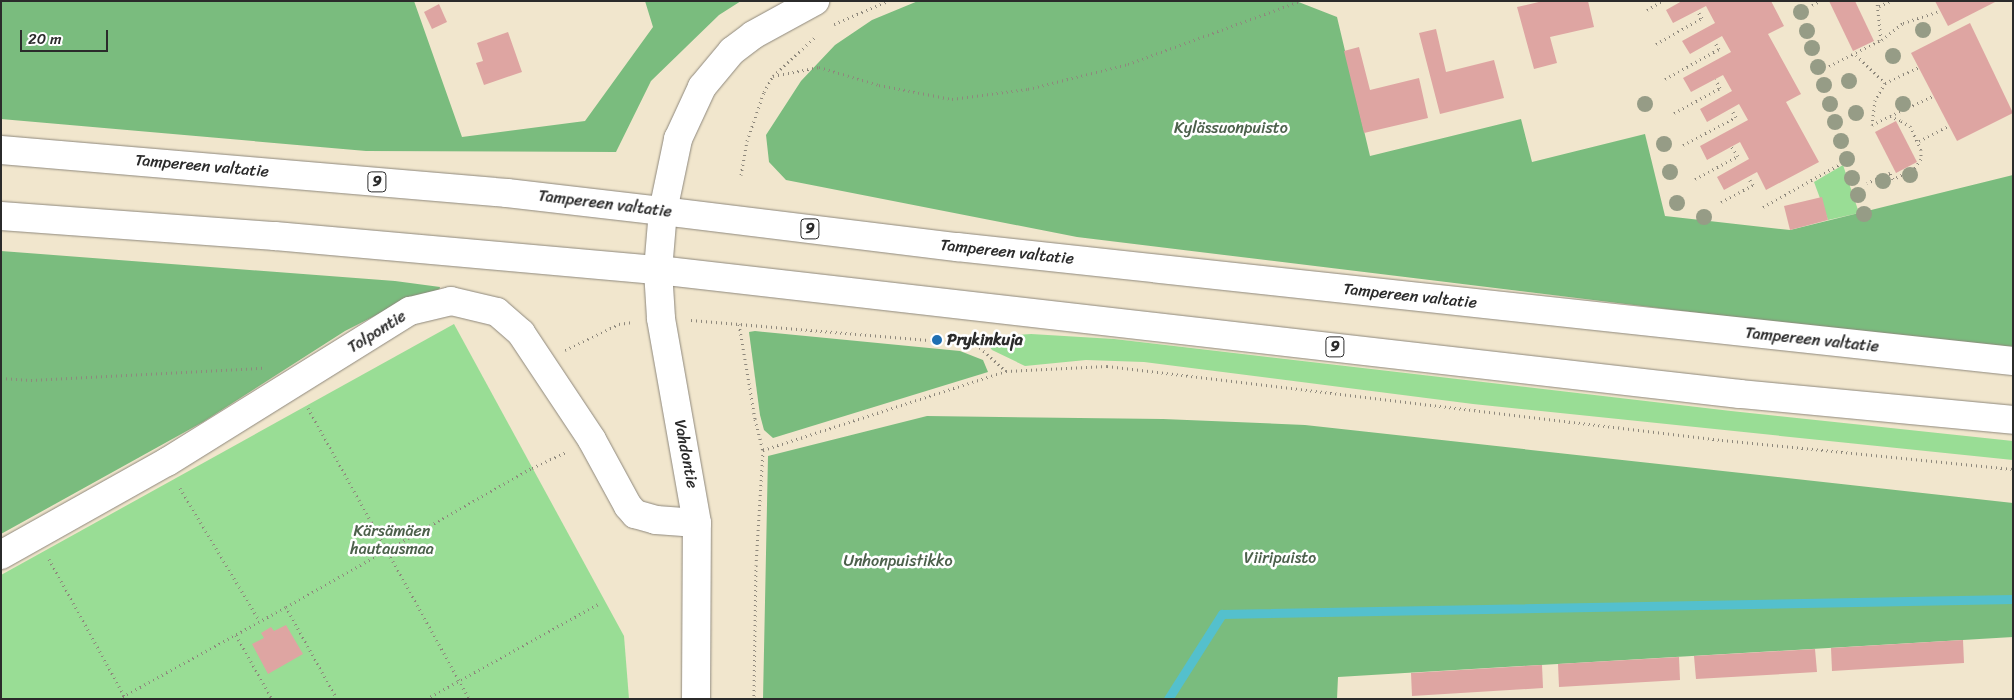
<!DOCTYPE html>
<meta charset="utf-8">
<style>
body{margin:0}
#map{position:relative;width:2014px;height:700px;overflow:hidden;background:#f1e6cd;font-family:Sriracha,sans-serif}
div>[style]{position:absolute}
.green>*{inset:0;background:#99dd95}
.forest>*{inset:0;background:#7abc7e}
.stream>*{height:9px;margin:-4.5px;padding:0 4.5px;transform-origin:4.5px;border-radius:4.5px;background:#54c0cd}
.building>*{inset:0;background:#dea5a2}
.path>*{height:3px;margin-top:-1.5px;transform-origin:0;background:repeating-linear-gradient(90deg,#8e887c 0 1px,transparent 0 5px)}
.roads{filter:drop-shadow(0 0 1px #8e887c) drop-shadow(0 0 1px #8e887c)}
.minor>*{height:28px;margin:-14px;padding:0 14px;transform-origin:14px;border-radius:14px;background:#fff}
.tertiary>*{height:28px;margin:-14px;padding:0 14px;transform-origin:14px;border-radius:14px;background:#fff}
.trunk>*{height:28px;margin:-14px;padding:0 14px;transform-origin:14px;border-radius:14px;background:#fff}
.motorway>*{height:28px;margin:-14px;padding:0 14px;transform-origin:14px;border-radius:14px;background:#fff}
.trees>*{width:16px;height:16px;margin:-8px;border-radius:50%;background:#969c86}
.dots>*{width:14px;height:14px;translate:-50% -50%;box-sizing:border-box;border:2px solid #fff;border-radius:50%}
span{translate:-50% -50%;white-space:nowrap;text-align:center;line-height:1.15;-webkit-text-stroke:5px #fff;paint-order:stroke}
.shield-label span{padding:1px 4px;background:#fff;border:1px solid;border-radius:4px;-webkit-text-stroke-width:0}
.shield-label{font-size:15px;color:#2b2b2b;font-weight:700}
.park-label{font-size:16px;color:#4c604b}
.street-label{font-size:16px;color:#2b2b2b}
.poi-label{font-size:16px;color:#2b2b2b;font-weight:700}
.left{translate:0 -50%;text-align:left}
.frame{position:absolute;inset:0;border:2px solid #2b2b2b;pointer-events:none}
.scale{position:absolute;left:20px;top:30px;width:88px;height:22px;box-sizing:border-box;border:2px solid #2b2b2b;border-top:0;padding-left:6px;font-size:15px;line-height:18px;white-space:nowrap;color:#2b2b2b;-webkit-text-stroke:4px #fff;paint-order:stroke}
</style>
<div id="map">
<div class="green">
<i style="clip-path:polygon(1843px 165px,1859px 213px,1828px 220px,1814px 182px)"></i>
<i style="clip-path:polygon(454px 324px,624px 636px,629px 699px,1px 699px,1px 575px)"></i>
<i style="clip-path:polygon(1031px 334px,1114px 339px,1731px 411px,2013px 441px,2013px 460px,1473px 404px,1144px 362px,1086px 360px,1025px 366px,992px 350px,982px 337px)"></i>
</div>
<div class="forest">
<i style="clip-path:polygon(1px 1px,414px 1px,462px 137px,585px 121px,653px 27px,645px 1px,741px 1px,719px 15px,651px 81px,616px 152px,366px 151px,1px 119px)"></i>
<i style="clip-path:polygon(918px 1px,1296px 1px,1337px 17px,1370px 156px,1521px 119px,1532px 162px,1645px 134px,1665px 216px,1790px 230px,2013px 175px,2013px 347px,1871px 334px,1077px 237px,786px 180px,769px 162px,766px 135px,801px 81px,835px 45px,872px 20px)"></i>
<i style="clip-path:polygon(1px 251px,395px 281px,440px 287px,438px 295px,408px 299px,345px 331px,203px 422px,1px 534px)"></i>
<i style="clip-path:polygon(755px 331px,960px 351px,983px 360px,988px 372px,773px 438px,764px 430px,760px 415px,749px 332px)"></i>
<i style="clip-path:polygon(927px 416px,1163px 419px,1305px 425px,2013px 503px,2013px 637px,1338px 677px,1337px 699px,763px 699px,768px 456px)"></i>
</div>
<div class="stream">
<i style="left:1168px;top:699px;width:101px;rotate:-57.6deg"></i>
<i style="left:1222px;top:614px;width:791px;rotate:-1.09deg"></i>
</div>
<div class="building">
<i style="clip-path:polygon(1543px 1px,1588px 1px,1594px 27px,1550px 37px,1557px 63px,1534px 69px,1517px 7px)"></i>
<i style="clip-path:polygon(1682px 1px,1771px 1px,1784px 26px,1768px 34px,1801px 94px,1786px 102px,1819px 162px,1766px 190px,1757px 172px,1724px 190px,1717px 177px,1749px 159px,1740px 142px,1707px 160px,1700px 146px,1748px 120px,1739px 104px,1707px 122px,1700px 109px,1732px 91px,1723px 75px,1691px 92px,1683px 78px,1731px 52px,1722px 36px,1690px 54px,1682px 41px,1715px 23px,1706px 6px,1673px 23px,1666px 10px)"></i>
<i style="clip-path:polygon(1829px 1px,1855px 1px,1874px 41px,1853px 51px)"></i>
<i style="clip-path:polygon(1935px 1px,1997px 1px,1948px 26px)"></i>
<i style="clip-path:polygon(439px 4px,447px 22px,432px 29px,424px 12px)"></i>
<i style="clip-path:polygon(1970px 23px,2013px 113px,1957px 141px,1911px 53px)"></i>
<i style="clip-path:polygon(1436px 29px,1446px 72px,1494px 60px,1504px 98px,1440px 114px,1419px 33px)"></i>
<i style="clip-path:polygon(508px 32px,522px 72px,484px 85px,476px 63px,483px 61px,477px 43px)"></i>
<i style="clip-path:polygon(1359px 47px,1370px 90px,1419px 78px,1428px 118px,1364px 133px,1344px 51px)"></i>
<i style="clip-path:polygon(1896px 121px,1917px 162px,1896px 173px,1875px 132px)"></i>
<i style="clip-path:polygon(1822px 197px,1828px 220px,1790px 230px,1784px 206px)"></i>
<i style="clip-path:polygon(286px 625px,303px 654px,268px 674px,252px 644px,264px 638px,261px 633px,271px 627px,274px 631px)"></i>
<i style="clip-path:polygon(1963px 640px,1964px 663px,1832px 671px,1831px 648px)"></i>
<i style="clip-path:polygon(1815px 649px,1817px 672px,1696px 679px,1694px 656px)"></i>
<i style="clip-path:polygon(1679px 657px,1680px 680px,1559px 687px,1558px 664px)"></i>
<i style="clip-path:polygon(1542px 665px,1543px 688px,1412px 696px,1411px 673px)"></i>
</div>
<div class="path">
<i style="left:1812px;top:5px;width:9px;rotate:-27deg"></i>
<i style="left:1879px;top:6px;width:13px;rotate:-23deg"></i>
<i style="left:1647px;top:10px;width:17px;rotate:-31deg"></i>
<i style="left:834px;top:24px;width:59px;rotate:-23.1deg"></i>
<i style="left:1882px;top:40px;width:27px;rotate:-39deg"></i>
<i style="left:1903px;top:23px;width:39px;rotate:-18deg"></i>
<i style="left:1656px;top:44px;width:53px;rotate:-29.5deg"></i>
<i style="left:1702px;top:18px;width:9px;rotate:-122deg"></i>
<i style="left:1856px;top:55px;width:40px;rotate:44deg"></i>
<i style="left:1885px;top:83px;width:20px;rotate:120deg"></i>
<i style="left:1875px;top:100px;width:25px;rotate:97deg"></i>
<i style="left:1872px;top:125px;width:20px;rotate:-27deg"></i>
<i style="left:1890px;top:116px;width:12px;rotate:24deg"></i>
<i style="left:1901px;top:121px;width:10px;rotate:29deg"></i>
<i style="left:1910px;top:126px;width:26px;rotate:65deg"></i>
<i style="left:1921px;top:150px;width:9px;rotate:90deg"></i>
<i style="left:1921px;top:159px;width:11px;rotate:124deg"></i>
<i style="left:1915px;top:168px;width:25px;rotate:153deg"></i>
<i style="left:1893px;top:179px;width:7px;rotate:-117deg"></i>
<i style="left:1890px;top:173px;width:25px;rotate:157deg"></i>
<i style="left:1829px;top:66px;width:58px;rotate:-26.6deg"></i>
<i style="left:1881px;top:40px;width:39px;rotate:-96deg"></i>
<i style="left:773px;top:76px;width:47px;rotate:-11.1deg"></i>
<i style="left:819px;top:67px;width:63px;rotate:16.7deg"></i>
<i style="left:879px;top:85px;width:74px;rotate:10.9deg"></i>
<i style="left:952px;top:99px;width:77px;rotate:-7.5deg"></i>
<i style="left:1028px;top:89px;width:103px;rotate:-14deg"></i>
<i style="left:1128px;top:64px;width:183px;rotate:-20.1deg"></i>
<i style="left:1665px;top:79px;width:62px;rotate:-29.1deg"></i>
<i style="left:1719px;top:49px;width:9px;rotate:-122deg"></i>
<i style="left:1885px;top:83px;width:38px;rotate:-25deg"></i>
<i style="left:1674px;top:113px;width:52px;rotate:-28.5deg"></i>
<i style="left:1720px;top:88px;width:10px;rotate:-119deg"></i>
<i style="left:1890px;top:116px;width:47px;rotate:-24.9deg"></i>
<i style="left:1919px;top:141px;width:33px;rotate:-27deg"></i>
<i style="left:1683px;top:145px;width:60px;rotate:-27.8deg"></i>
<i style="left:1736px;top:117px;width:9px;rotate:-122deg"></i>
<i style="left:741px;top:175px;width:35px;rotate:-80deg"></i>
<i style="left:747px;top:141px;width:52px;rotate:-70.9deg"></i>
<i style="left:764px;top:92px;width:18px;rotate:-61deg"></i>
<i style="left:773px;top:76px;width:59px;rotate:-42.9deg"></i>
<i style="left:1695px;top:179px;width:49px;rotate:-28.1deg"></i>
<i style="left:1738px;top:156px;width:11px;rotate:-124deg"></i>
<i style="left:1721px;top:202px;width:36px;rotate:-28deg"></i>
<i style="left:1753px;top:185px;width:9px;rotate:-122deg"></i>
<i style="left:1763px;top:207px;width:88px;rotate:-29.2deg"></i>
<i style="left:691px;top:320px;width:286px;rotate:4.8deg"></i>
<i style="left:976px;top:344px;width:40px;rotate:42deg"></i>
<i style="left:739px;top:324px;width:96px;rotate:80.4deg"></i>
<i style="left:755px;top:419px;width:32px;rotate:76deg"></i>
<i style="left:763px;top:450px;width:115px;rotate:93.5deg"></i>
<i style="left:756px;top:565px;width:134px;rotate:90.9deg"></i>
<i style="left:565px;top:350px;width:60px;rotate:-25.7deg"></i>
<i style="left:619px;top:324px;width:14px;rotate:-8deg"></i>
<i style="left:1px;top:378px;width:30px;rotate:4deg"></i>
<i style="left:31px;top:380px;width:232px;rotate:-3deg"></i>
<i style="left:308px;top:408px;width:333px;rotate:61deg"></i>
<i style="left:763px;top:450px;width:256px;rotate:-18deg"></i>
<i style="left:1006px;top:371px;width:101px;rotate:-2.8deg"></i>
<i style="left:1107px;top:366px;width:619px;rotate:6.86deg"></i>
<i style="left:1722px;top:440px;width:292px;rotate:5.7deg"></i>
<i style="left:180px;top:488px;width:154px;rotate:59.1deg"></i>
<i style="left:49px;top:559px;width:160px;rotate:61.2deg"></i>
<i style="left:236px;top:635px;width:73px;rotate:60.6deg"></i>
<i style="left:118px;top:699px;width:192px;rotate:-28.7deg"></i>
<i style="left:337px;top:699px;width:105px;rotate:-119deg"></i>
<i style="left:286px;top:607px;width:283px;rotate:-29.5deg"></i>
<i style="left:532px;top:468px;width:38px;rotate:-25deg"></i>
<i style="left:426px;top:699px;width:199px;rotate:-28.9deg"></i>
</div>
<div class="roads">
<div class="minor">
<i style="left:1px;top:555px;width:190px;rotate:-29.3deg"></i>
<i style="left:167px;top:462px;width:286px;rotate:-31.9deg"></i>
<i style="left:410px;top:311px;width:42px;rotate:-13.7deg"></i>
<i style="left:451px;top:301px;width:47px;rotate:13.4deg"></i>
<i style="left:497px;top:312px;width:32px;rotate:41deg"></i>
<i style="left:521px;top:333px;width:128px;rotate:56.4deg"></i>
<i style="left:592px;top:440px;width:75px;rotate:61.4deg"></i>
<i style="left:628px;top:506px;width:11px;rotate:49deg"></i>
<i style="left:635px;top:514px;width:22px;rotate:16deg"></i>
<i style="left:656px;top:520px;width:41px;rotate:4.2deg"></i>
</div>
<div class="tertiary">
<i style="left:696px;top:699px;width:176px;rotate:-89.7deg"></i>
<i style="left:697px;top:523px;width:208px;rotate:-100deg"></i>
<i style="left:661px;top:318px;width:48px;rotate:-93.6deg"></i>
<i style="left:658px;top:270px;width:59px;rotate:-85.2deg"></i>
<i style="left:663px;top:211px;width:74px;rotate:-78.2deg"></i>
<i style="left:678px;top:139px;width:57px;rotate:-65.2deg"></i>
<i style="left:702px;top:87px;width:47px;rotate:-50.2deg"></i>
<i style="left:732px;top:51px;width:26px;rotate:-37deg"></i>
<i style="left:753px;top:35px;width:71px;rotate:-28.7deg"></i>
</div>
<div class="trunk">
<i style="left:663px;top:211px;width:296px;rotate:7deg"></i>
<i style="left:957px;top:247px;width:1062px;rotate:6.16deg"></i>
<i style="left:658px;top:270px;width:1089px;rotate:6.54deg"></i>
<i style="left:1740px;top:394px;width:274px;rotate:5.4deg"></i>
</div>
<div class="motorway">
<i style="left:1px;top:150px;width:508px;rotate:4.86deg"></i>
<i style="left:507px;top:193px;width:157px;rotate:6.6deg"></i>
<i style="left:1px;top:216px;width:275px;rotate:4.2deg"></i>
<i style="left:275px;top:236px;width:385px;rotate:5.1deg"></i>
</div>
</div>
<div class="trees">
<i style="left:1801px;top:12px"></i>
<i style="left:1923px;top:30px"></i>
<i style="left:1807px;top:31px"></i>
<i style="left:1812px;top:48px"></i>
<i style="left:1893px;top:56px"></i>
<i style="left:1818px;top:67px"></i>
<i style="left:1849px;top:81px"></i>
<i style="left:1824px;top:85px"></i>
<i style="left:1645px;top:104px"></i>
<i style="left:1830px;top:104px"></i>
<i style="left:1903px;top:104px"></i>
<i style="left:1856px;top:113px"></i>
<i style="left:1835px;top:122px"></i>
<i style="left:1841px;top:141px"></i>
<i style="left:1664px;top:144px"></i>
<i style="left:1847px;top:159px"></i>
<i style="left:1670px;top:172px"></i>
<i style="left:1910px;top:175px"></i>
<i style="left:1852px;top:178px"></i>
<i style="left:1883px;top:181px"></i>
<i style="left:1858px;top:195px"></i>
<i style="left:1677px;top:203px"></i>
<i style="left:1864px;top:214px"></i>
<i style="left:1704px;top:217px"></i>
</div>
<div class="dots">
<i style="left:937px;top:340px;background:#1f6fb2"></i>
</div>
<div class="shield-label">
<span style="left:377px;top:182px">9</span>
<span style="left:810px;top:229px">9</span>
<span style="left:1335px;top:347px">9</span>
</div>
<div class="park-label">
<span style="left:1231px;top:128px">Kylässuonpuisto</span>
<span style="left:392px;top:540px">Kärsämäen<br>hautausmaa</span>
<span style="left:1280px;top:558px">Viiripuisto</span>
<span style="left:898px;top:561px">Unhonpuistikko</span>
</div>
<div class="street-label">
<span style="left:202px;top:166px;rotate:5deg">Tampereen valtatie</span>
<span style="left:605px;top:204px;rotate:7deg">Tampereen valtatie</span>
<span style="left:1007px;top:252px;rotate:6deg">Tampereen valtatie</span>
<span style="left:1410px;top:296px;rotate:6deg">Tampereen valtatie</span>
<span style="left:377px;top:332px;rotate:-32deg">Tolpontie</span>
<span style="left:1812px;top:340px;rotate:6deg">Tampereen valtatie</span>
<span style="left:686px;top:454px;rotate:79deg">Vahdontie</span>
</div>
<div class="poi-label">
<span class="left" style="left:947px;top:340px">Prykinkuja</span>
</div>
<div class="frame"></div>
<div class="scale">20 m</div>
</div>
